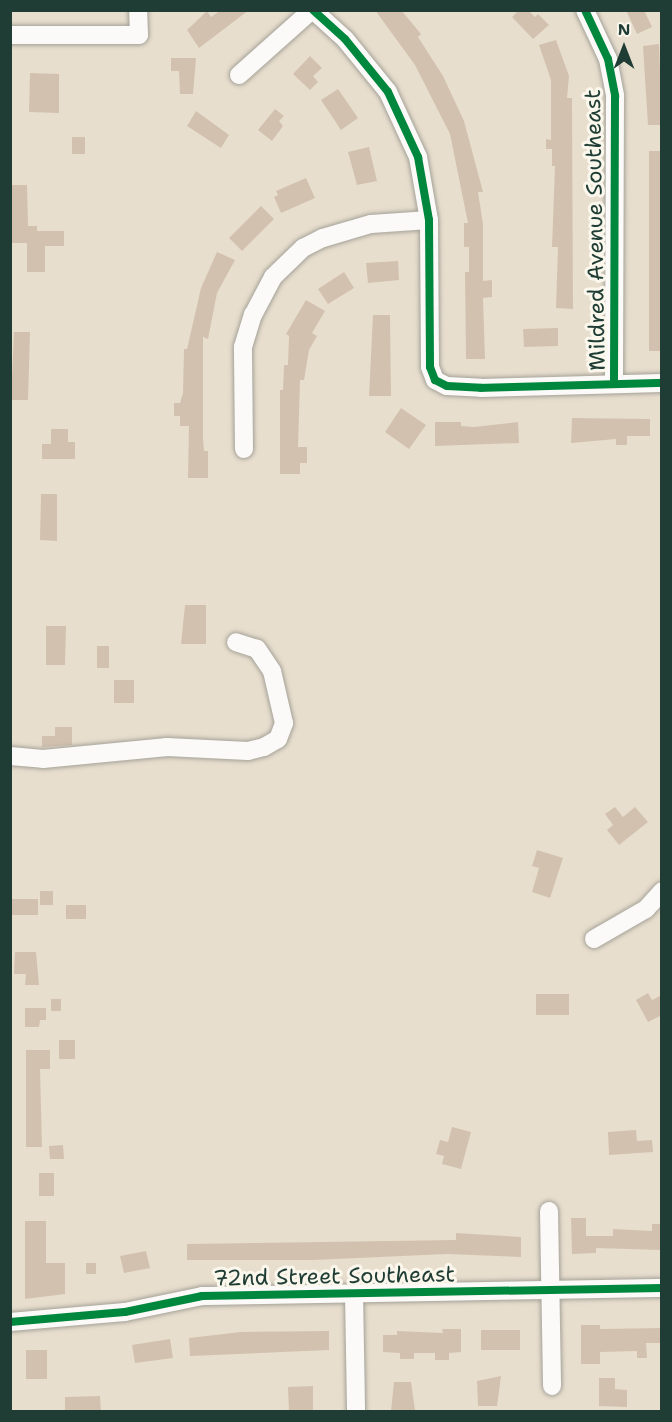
<!DOCTYPE html>
<style>
body{margin:0}
#map{position:relative;width:672px;height:1422px;overflow:hidden;background:#e8dece;font-family:"Shantell Sans",sans-serif}
div>[style]{position:absolute}
.building>*{inset:0;background:#d3c1af}
.roads{filter:drop-shadow(0 0 2px #a4a298) drop-shadow(0 0 2px #a4a298)}
.minor>*{height:18px;margin:-9px;padding:0 9px;transform-origin:9px;border-radius:9px;background:#fcfaf8}
.cycleway>*{height:8px;margin:-4px;padding:0 4px;transform-origin:4px;border-radius:4px;background:#00873e}
span{translate:-50% -50%;white-space:nowrap;text-align:center;line-height:1.15;-webkit-text-stroke:6px #fbf7ec;paint-order:stroke}
.street-label{font-size:22px;color:#1f3d34}
.frame{position:absolute;inset:0;border:12px solid #1f3d34;pointer-events:none}
.north{position:absolute;left:594px;top:18px;width:60px;height:60px;-webkit-text-stroke:4px #fbf7ec;paint-order:stroke;rotate:0deg;font-size:16px;font-weight:700;line-height:24px;text-align:center;color:#1f3d34}
.north::after{content:'';display:block;margin:auto;width:21px;height:27px;background:#1f3d34;clip-path:polygon(50% 0,100% 100%,50% 72%,0 100%)}
</style>
<div id="map">
<div class="building">
<i style="clip-path:polygon(221px 10px,249px 10px,199px 48px,187px 30px,207px 11px,211px 17px)"></i>
<i style="clip-path:polygon(375px 10px,401px 10px,421px 34px,418px 37px,443px 76px,464px 121px,483px 192px,478px 192px,483px 224px,483px 281px,492px 280px,492px 297px,483px 298px,485px 359px,466px 359px,465px 272px,469px 272px,469px 247px,464px 247px,464px 223px,468px 223px,450px 134px,415px 65px)"></i>
<i style="clip-path:polygon(519px 10px,528px 10px,535px 17px,538px 14px,549px 25px,533px 39px,512px 17px)"></i>
<i style="clip-path:polygon(626px 10px,644px 10px,652px 27px,637px 34px)"></i>
<i style="clip-path:polygon(556px 40px,569px 76px,567px 98px,572px 98px,573px 309px,556px 308px,558px 247px,552px 247px,555px 166px,552px 166px,552px 149px,546px 149px,546px 139px,551px 140px,551px 80px,539px 45px)"></i>
<i style="clip-path:polygon(659px 44px,662px 125px,648px 125px,643px 46px)"></i>
<i style="clip-path:polygon(310px 56px,322px 68px,313px 76px,318px 82px,310px 90px,293px 74px)"></i>
<i style="clip-path:polygon(171px 58px,196px 58px,193px 94px,180px 94px,179px 71px,171px 71px)"></i>
<i style="clip-path:polygon(30px 73px,59px 74px,59px 113px,29px 112px)"></i>
<i style="clip-path:polygon(338px 89px,358px 118px,341px 130px,321px 100px)"></i>
<i style="clip-path:polygon(275px 109px,284px 116px,279px 121px,283px 126px,272px 141px,258px 130px)"></i>
<i style="clip-path:polygon(196px 111px,229px 135px,221px 148px,187px 126px)"></i>
<i style="clip-path:polygon(72px 137px,85px 137px,85px 154px,72px 154px)"></i>
<i style="clip-path:polygon(369px 147px,377px 181px,357px 185px,348px 152px)"></i>
<i style="clip-path:polygon(649px 151px,662px 151px,662px 351px,649px 351px)"></i>
<i style="clip-path:polygon(306px 178px,315px 198px,281px 213px,274px 197px,278px 195px,276px 191px)"></i>
<i style="clip-path:polygon(12px 185px,27px 185px,28px 226px,37px 226px,37px 231px,64px 231px,64px 246px,45px 246px,45px 272px,27px 272px,27px 243px,12px 243px)"></i>
<i style="clip-path:polygon(261px 206px,274px 219px,242px 251px,229px 238px)"></i>
<i style="clip-path:polygon(217px 252px,235px 260px,217px 293px,208px 339px,203px 337px,203px 438px,204px 451px,208px 451px,208px 478px,188px 478px,189px 426px,180px 426px,180px 416px,174px 416px,174px 403px,180px 403px,183px 393px,184px 349px,187px 349px,201px 288px)"></i>
<i style="clip-path:polygon(398px 261px,399px 280px,368px 283px,366px 263px)"></i>
<i style="clip-path:polygon(344px 272px,354px 288px,328px 304px,318px 289px)"></i>
<i style="clip-path:polygon(306px 300px,325px 311px,312px 333px,317px 336px,309px 350px,304px 380px,300px 380px,298px 447px,307px 447px,307px 463px,300px 463px,300px 474px,280px 474px,280px 390px,283px 390px,284px 365px,288px 365px,289px 336px,286px 334px)"></i>
<i style="clip-path:polygon(373px 315px,390px 315px,391px 396px,369px 396px)"></i>
<i style="clip-path:polygon(558px 328px,558px 346px,524px 347px,523px 329px)"></i>
<i style="clip-path:polygon(14px 332px,30px 332px,28px 400px,11px 400px)"></i>
<i style="clip-path:polygon(401px 408px,426px 425px,409px 449px,385px 432px)"></i>
<i style="clip-path:polygon(572px 418px,650px 419px,650px 436px,627px 436px,627px 445px,616px 445px,616px 439px,571px 443px)"></i>
<i style="clip-path:polygon(435px 422px,461px 422px,461px 426px,474px 427px,518px 422px,519px 443px,435px 446px)"></i>
<i style="clip-path:polygon(51px 429px,68px 429px,68px 442px,75px 442px,75px 459px,42px 459px,42px 444px,51px 444px)"></i>
<i style="clip-path:polygon(41px 494px,57px 494px,57px 541px,40px 540px)"></i>
<i style="clip-path:polygon(185px 605px,206px 605px,206px 644px,181px 644px)"></i>
<i style="clip-path:polygon(46px 626px,66px 626px,65px 665px,46px 665px)"></i>
<i style="clip-path:polygon(97px 646px,109px 646px,109px 668px,97px 668px)"></i>
<i style="clip-path:polygon(114px 680px,134px 680px,134px 703px,114px 703px)"></i>
<i style="clip-path:polygon(55px 727px,72px 727px,72px 745px,42px 747px,42px 736px,55px 736px)"></i>
<i style="clip-path:polygon(615px 807px,623px 817px,635px 807px,648px 822px,619px 845px,607px 830px,613px 825px,605px 814px)"></i>
<i style="clip-path:polygon(537px 850px,563px 858px,550px 898px,532px 892px,539px 868px,532px 866px)"></i>
<i style="clip-path:polygon(40px 891px,53px 891px,53px 905px,40px 905px)"></i>
<i style="clip-path:polygon(10px 899px,38px 899px,38px 915px,10px 915px)"></i>
<i style="clip-path:polygon(66px 905px,86px 905px,86px 919px,66px 919px)"></i>
<i style="clip-path:polygon(15px 952px,36px 952px,39px 985px,25px 985px,26px 974px,14px 974px)"></i>
<i style="clip-path:polygon(648px 993px,652px 1000px,662px 995px,662px 1015px,648px 1022px,636px 1000px)"></i>
<i style="clip-path:polygon(536px 994px,569px 994px,569px 1015px,536px 1015px)"></i>
<i style="clip-path:polygon(51px 999px,61px 999px,61px 1011px,51px 1011px)"></i>
<i style="clip-path:polygon(25px 1008px,46px 1008px,46px 1020px,40px 1020px,39px 1027px,25px 1027px)"></i>
<i style="clip-path:polygon(59px 1040px,75px 1040px,75px 1059px,59px 1059px)"></i>
<i style="clip-path:polygon(26px 1050px,50px 1050px,50px 1069px,40px 1069px,42px 1147px,26px 1147px)"></i>
<i style="clip-path:polygon(452px 1127px,471px 1132px,461px 1169px,442px 1164px,444px 1156px,436px 1154px,440px 1140px,448px 1142px)"></i>
<i style="clip-path:polygon(636px 1130px,637px 1141px,652px 1140px,653px 1152px,609px 1155px,608px 1132px)"></i>
<i style="clip-path:polygon(63px 1145px,64px 1159px,50px 1159px,49px 1146px)"></i>
<i style="clip-path:polygon(39px 1173px,54px 1173px,54px 1196px,39px 1196px)"></i>
<i style="clip-path:polygon(571px 1218px,586px 1218px,586px 1236px,613px 1236px,613px 1229px,652px 1231px,652px 1224px,662px 1224px,662px 1250px,596px 1248px,596px 1253px,572px 1254px)"></i>
<i style="clip-path:polygon(25px 1221px,46px 1221px,46px 1263px,65px 1263px,65px 1294px,25px 1299px)"></i>
<i style="clip-path:polygon(456px 1233px,521px 1237px,521px 1257px,447px 1254px,313px 1260px,187px 1260px,187px 1244px,456px 1240px)"></i>
<i style="clip-path:polygon(146px 1251px,150px 1268px,124px 1273px,120px 1256px)"></i>
<i style="clip-path:polygon(86px 1263px,96px 1263px,96px 1274px,86px 1274px)"></i>
<i style="clip-path:polygon(581px 1325px,600px 1325px,600px 1329px,662px 1328px,662px 1343px,646px 1343px,647px 1358px,637px 1358px,637px 1351px,600px 1352px,600px 1364px,581px 1364px)"></i>
<i style="clip-path:polygon(442px 1329px,461px 1329px,461px 1352px,449px 1353px,449px 1360px,435px 1360px,435px 1353px,414px 1353px,414px 1359px,400px 1359px,400px 1353px,383px 1352px,383px 1335px,397px 1335px,397px 1331px,443px 1333px)"></i>
<i style="clip-path:polygon(481px 1330px,520px 1330px,520px 1350px,481px 1350px)"></i>
<i style="clip-path:polygon(329px 1331px,329px 1350px,190px 1356px,189px 1338px,241px 1332px)"></i>
<i style="clip-path:polygon(170px 1339px,173px 1358px,135px 1363px,132px 1345px)"></i>
<i style="clip-path:polygon(26px 1350px,47px 1350px,47px 1379px,26px 1379px)"></i>
<i style="clip-path:polygon(501px 1376px,497px 1406px,478px 1406px,477px 1381px)"></i>
<i style="clip-path:polygon(599px 1378px,615px 1378px,615px 1389px,627px 1390px,627px 1407px,599px 1406px)"></i>
<i style="clip-path:polygon(394px 1382px,411px 1382px,415px 1410px,391px 1411px)"></i>
<i style="clip-path:polygon(313px 1386px,313px 1412px,289px 1412px,288px 1387px)"></i>
<i style="clip-path:polygon(100px 1396px,101px 1412px,65px 1412px,65px 1397px)"></i>
</div>
<div class="roads">
<div class="minor">
<i style="left:313px;top:10px;width:43px;rotate:42.2deg"></i>
<i style="left:345px;top:39px;width:68px;rotate:50.9deg"></i>
<i style="left:388px;top:92px;width:72px;rotate:65.2deg"></i>
<i style="left:418px;top:157px;width:64px;rotate:80.1deg"></i>
<i style="left:429px;top:220px;width:147px;rotate:89.6deg"></i>
<i style="left:430px;top:367px;width:14px;rotate:69deg"></i>
<i style="left:435px;top:380px;width:13px;rotate:27deg"></i>
<i style="left:447px;top:386px;width:34px;rotate:3deg"></i>
<i style="left:481px;top:388px;width:181px;rotate:-1.6deg"></i>
<i style="left:585px;top:10px;width:54px;rotate:64.9deg"></i>
<i style="left:608px;top:59px;width:38px;rotate:79deg"></i>
<i style="left:615px;top:96px;width:288px;rotate:90.2deg"></i>
<i style="left:10px;top:35px;width:129px"></i>
<i style="left:139px;top:35px;width:25px;rotate:-92deg"></i>
<i style="left:239px;top:75px;width:98px;rotate:-41.7deg"></i>
<i style="left:244px;top:449px;width:102px;rotate:-90.6deg"></i>
<i style="left:243px;top:347px;width:34px;rotate:-73deg"></i>
<i style="left:253px;top:315px;width:43px;rotate:-62.2deg"></i>
<i style="left:273px;top:277px;width:42px;rotate:-44deg"></i>
<i style="left:303px;top:248px;width:22px;rotate:-27deg"></i>
<i style="left:323px;top:238px;width:50px;rotate:-16.3deg"></i>
<i style="left:371px;top:224px;width:58px;rotate:-3.9deg"></i>
<i style="left:10px;top:756px;width:33px;rotate:5deg"></i>
<i style="left:43px;top:759px;width:125px;rotate:-5.5deg"></i>
<i style="left:167px;top:747px;width:81px;rotate:2.8deg"></i>
<i style="left:248px;top:751px;width:16px;rotate:-14deg"></i>
<i style="left:264px;top:747px;width:16px;rotate:-30deg"></i>
<i style="left:278px;top:739px;width:17px;rotate:-69deg"></i>
<i style="left:284px;top:723px;width:53px;rotate:-103deg"></i>
<i style="left:272px;top:671px;width:27px;rotate:-124deg"></i>
<i style="left:257px;top:649px;width:22px;rotate:-162deg"></i>
<i style="left:594px;top:939px;width:60px;rotate:-30deg"></i>
<i style="left:646px;top:909px;width:24px;rotate:-48deg"></i>
<i style="left:549px;top:1211px;width:175px;rotate:89deg"></i>
<i style="left:354px;top:1293px;width:119px;rotate:89deg"></i>
<i style="left:10px;top:1322px;width:115px;rotate:-5deg"></i>
<i style="left:125px;top:1312px;width:79px;rotate:-11.7deg"></i>
<i style="left:202px;top:1296px;width:460px;rotate:-1deg"></i>
</div>
</div>
<div class="cycleway">
<i style="left:313px;top:10px;width:43px;rotate:42.2deg"></i>
<i style="left:345px;top:39px;width:68px;rotate:50.9deg"></i>
<i style="left:388px;top:92px;width:72px;rotate:65.2deg"></i>
<i style="left:418px;top:157px;width:64px;rotate:80.1deg"></i>
<i style="left:429px;top:220px;width:147px;rotate:89.6deg"></i>
<i style="left:430px;top:367px;width:14px;rotate:69deg"></i>
<i style="left:435px;top:380px;width:13px;rotate:27deg"></i>
<i style="left:447px;top:386px;width:34px;rotate:3deg"></i>
<i style="left:481px;top:388px;width:181px;rotate:-1.6deg"></i>
<i style="left:585px;top:10px;width:54px;rotate:64.9deg"></i>
<i style="left:608px;top:59px;width:38px;rotate:79deg"></i>
<i style="left:615px;top:96px;width:288px;rotate:90.2deg"></i>
<i style="left:10px;top:1322px;width:115px;rotate:-5deg"></i>
<i style="left:125px;top:1312px;width:79px;rotate:-11.7deg"></i>
<i style="left:202px;top:1296px;width:460px;rotate:-1deg"></i>
</div>
<div class="street-label">
<span style="left:595px;top:230px;rotate:-91deg">Mildred Avenue Southeast</span>
<span style="left:334px;top:1276px;rotate:-1deg">72nd Street Southeast</span>
</div>
<div class="frame"></div>
<div class="north">N</div>
</div>
